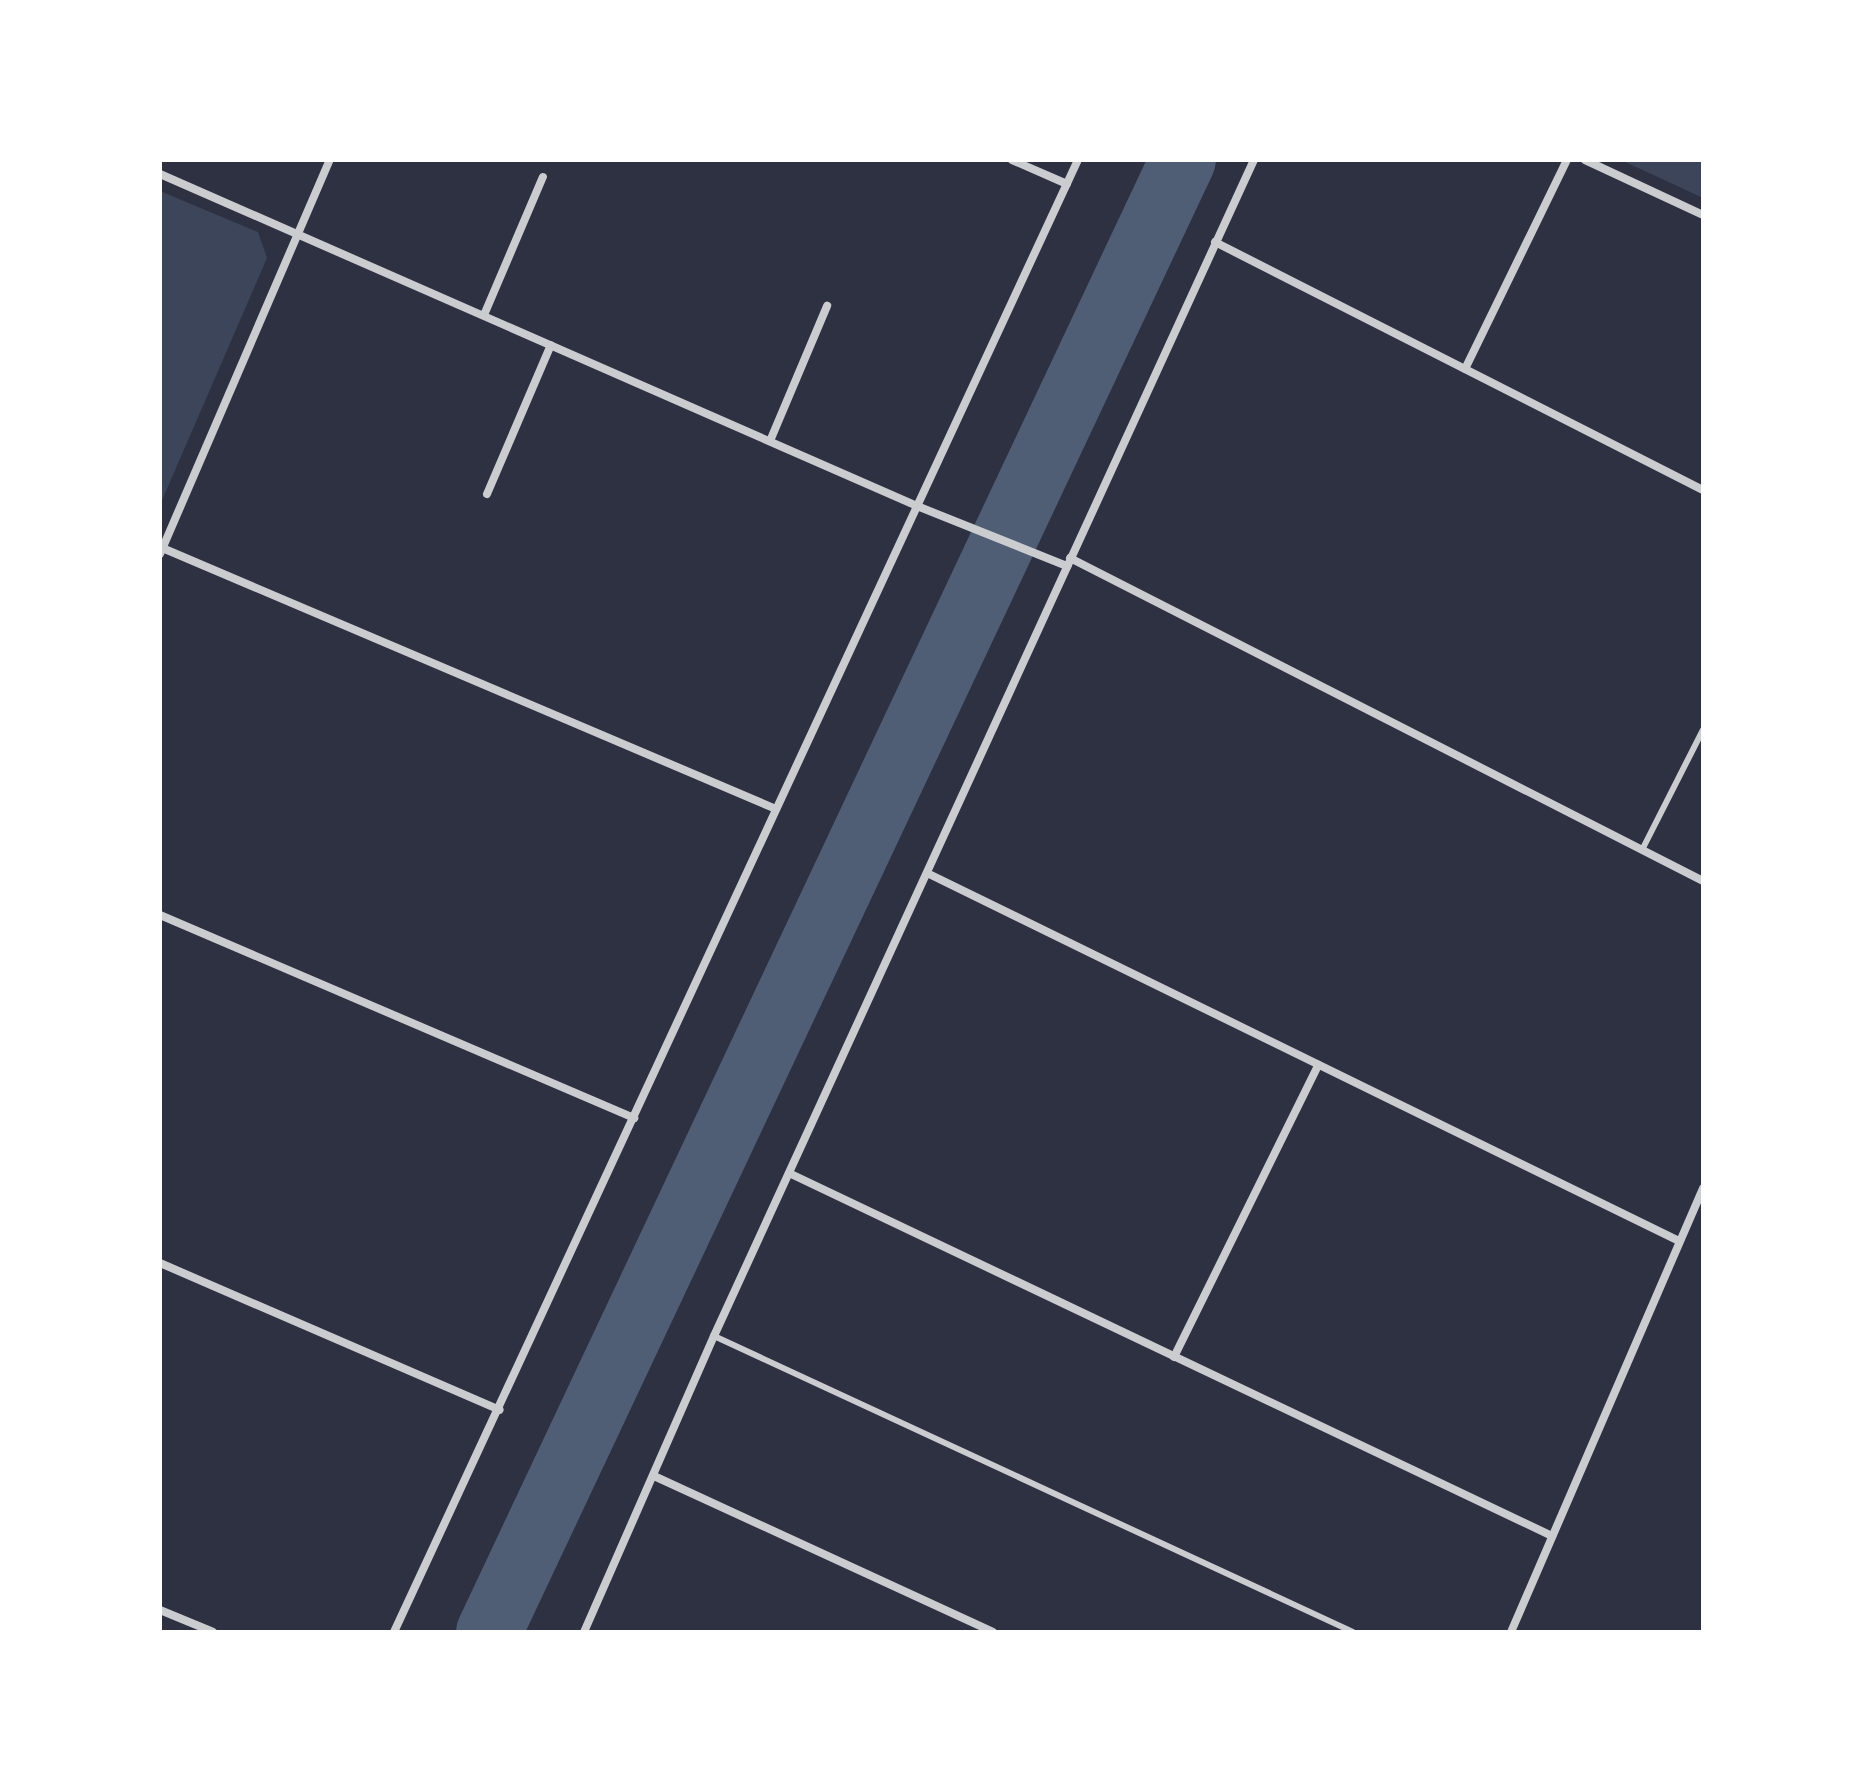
<!DOCTYPE html>
<style>
body{margin:0}
#map{position:relative;width:1863px;height:1792px;overflow:hidden;background:#2d3142;font-family:"Playfair Display",serif}
div>[style]{position:absolute}
.green>*{inset:0;background:#3c4559}
.river>*{height:66px;margin:-33px;padding:0 33px;transform-origin:33px;border-radius:33px;background:#4f5d75}
.service>*{height:6px;margin:-3px;padding:0 3px;transform-origin:3px;border-radius:3px;background:#caccd0}
.minor>*{height:8px;margin:-4px;padding:0 4px;transform-origin:4px;border-radius:4px;background:#caccd0}
span{translate:-50% -50%;white-space:nowrap;text-align:center;line-height:1.15;-webkit-text-stroke:8px #fff;paint-order:stroke}
.frame{position:absolute;inset:0;border:162px solid #fff;pointer-events:none}
</style>
<div id="map">
<div class="green">
<i style="clip-path:polygon(1621px 160px,1703px 160px,1703px 198px)"></i>
<i style="clip-path:polygon(160px 191px,258px 232px,267px 258px,160px 505px)"></i>
</div>
<div class="river">
<i style="left:489px;top:1632px;width:1627px;rotate:-64.76deg"></i>
</div>
<div class="service">
<i style="left:1642px;top:850px;width:135px;rotate:-63.1deg"></i>
<i style="left:714px;top:1336px;width:704px;rotate:24.85deg"></i>
</div>
<div class="minor">
<i style="left:1012px;top:160px;width:60px;rotate:23.6deg"></i>
<i style="left:1585px;top:160px;width:130px;rotate:25deg"></i>
<i style="left:160px;top:174px;width:827px;rotate:23.68deg"></i>
<i style="left:917px;top:506px;width:162px;rotate:21.8deg"></i>
<i style="left:1215px;top:242px;width:547px;rotate:26.94deg"></i>
<i style="left:484px;top:315px;width:150px;rotate:-66.9deg"></i>
<i style="left:1465px;top:369px;width:233px;rotate:-64deg"></i>
<i style="left:770px;top:441px;width:147px;rotate:-67.1deg"></i>
<i style="left:487px;top:494px;width:162px;rotate:-66.8deg"></i>
<i style="left:160px;top:547px;width:669px;rotate:23.04deg"></i>
<i style="left:160px;top:554px;width:429px;rotate:-66.7deg"></i>
<i style="left:1070px;top:558px;width:711px;rotate:27.03deg"></i>
<i style="left:927px;top:873px;width:837px;rotate:26.08deg"></i>
<i style="left:160px;top:915px;width:516px;rotate:23.18deg"></i>
<i style="left:791px;top:1174px;width:843px;rotate:25.44deg"></i>
<i style="left:160px;top:1263px;width:370px;rotate:23.4deg"></i>
<i style="left:1174px;top:1357px;width:326px;rotate:-63.7deg"></i>
<i style="left:654px;top:1476px;width:373px;rotate:24.7deg"></i>
<i style="left:160px;top:1610px;width:57px;rotate:22.5deg"></i>
<i style="left:394px;top:1632px;width:1623px;rotate:-65.08deg"></i>
<i style="left:584px;top:1632px;width:323px;rotate:-66.3deg"></i>
<i style="left:714px;top:1336px;width:1294px;rotate:-65.34deg"></i>
<i style="left:1511px;top:1632px;width:484px;rotate:-66.6deg"></i>
</div>
<div class="frame"></div>
</div>
